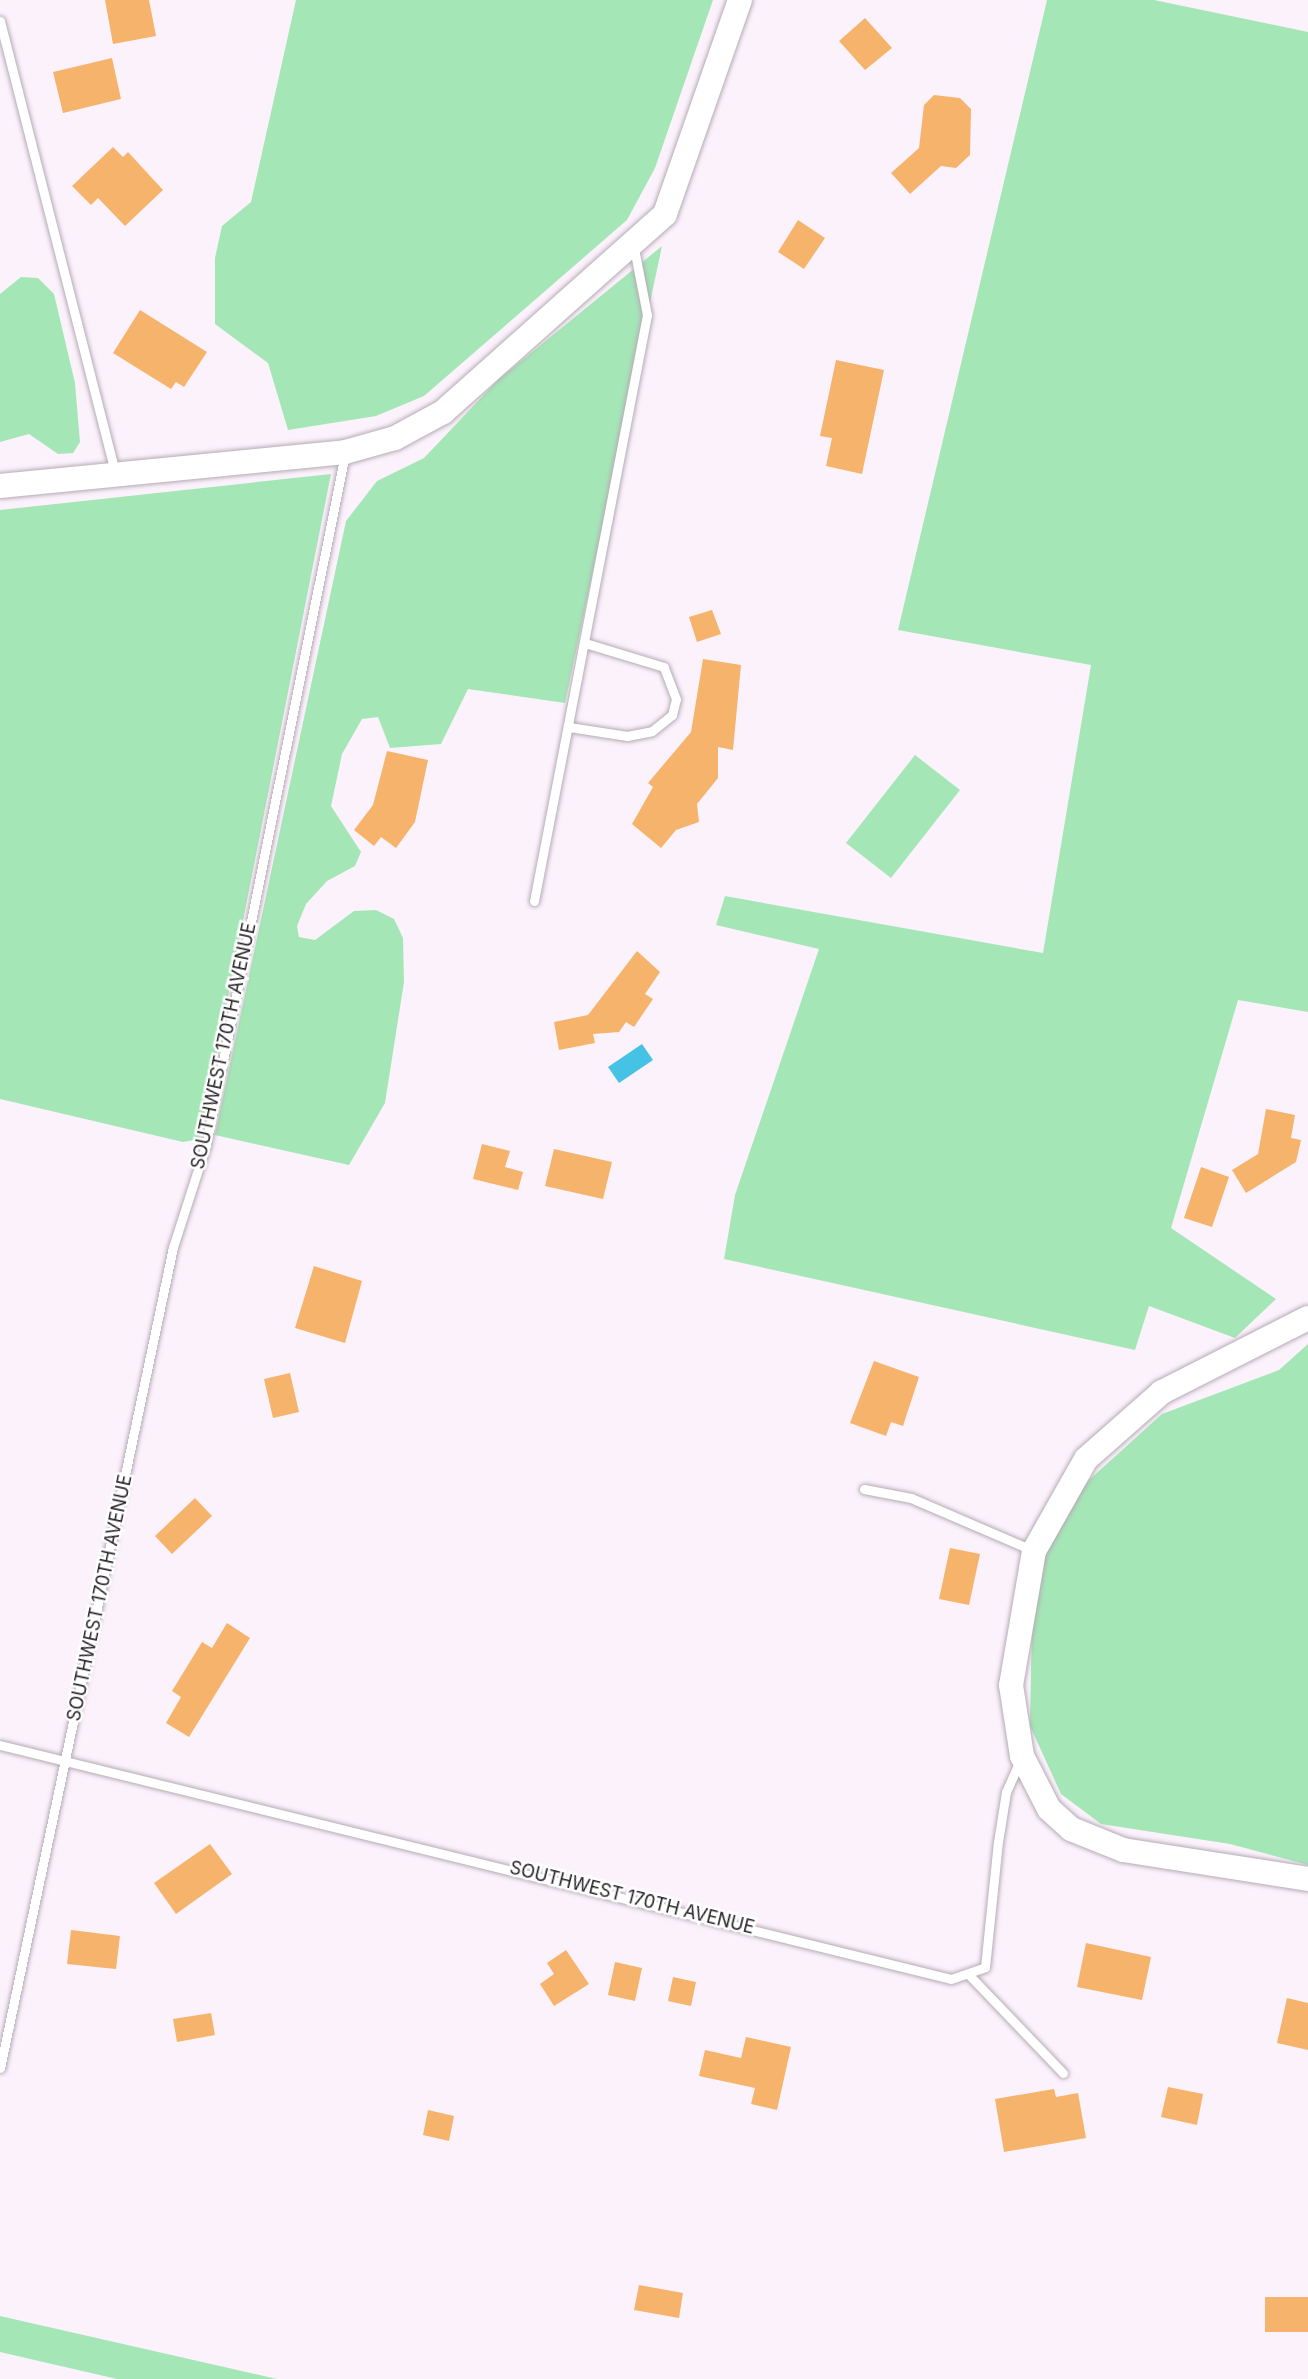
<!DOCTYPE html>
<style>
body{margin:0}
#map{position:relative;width:1308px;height:2379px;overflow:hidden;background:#fcf2fc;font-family:Inter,sans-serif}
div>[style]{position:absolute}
.green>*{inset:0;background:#a5e6b7}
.water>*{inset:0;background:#45c2e4}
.building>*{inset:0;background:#f5b36b}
.roads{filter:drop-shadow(0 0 2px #b5abb5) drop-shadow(0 0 2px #b5abb5)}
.lane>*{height:9px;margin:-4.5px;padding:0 4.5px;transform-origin:4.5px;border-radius:4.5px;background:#fff}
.secondary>*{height:24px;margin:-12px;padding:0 12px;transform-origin:12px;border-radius:12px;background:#fff}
span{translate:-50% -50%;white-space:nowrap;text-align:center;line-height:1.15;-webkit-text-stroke:5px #fff;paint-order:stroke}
.street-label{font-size:18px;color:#231f23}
</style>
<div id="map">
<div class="green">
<i style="clip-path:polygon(296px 0,713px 0,655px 168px,627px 220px,424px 396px,376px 416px,288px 430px,268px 363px,215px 324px,215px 258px,222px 226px,251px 202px)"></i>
<i style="clip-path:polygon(1047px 0,1154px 0,1308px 32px,1308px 1012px,1238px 1000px,1171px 1228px,1276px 1299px,1235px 1338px,1149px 1306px,1135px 1350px,724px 1259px,735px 1195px,819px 949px,716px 925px,725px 896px,1043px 953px,1091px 665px,898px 630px)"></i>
<i style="clip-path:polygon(662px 246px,565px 703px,468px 689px,441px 744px,390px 748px,378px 717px,362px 719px,342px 754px,331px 806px,361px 852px,355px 866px,327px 881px,306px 904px,297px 926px,299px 937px,315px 940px,354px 911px,376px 910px,394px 919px,403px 938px,404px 982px,385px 1103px,349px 1165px,215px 1135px,346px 521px,377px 481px,424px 458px,499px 379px)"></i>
<i style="clip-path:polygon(21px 277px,38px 278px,54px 294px,75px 383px,80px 442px,73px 453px,58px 454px,29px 434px,0 442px,0 294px)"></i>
<i style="clip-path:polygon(331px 474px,200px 1139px,183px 1142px,0 1099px,0 510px)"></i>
<i style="clip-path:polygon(915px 755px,960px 790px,891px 878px,846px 843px)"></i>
<i style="clip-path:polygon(1308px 1344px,1308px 1865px,1230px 1844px,1101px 1824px,1061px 1794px,1030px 1726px,1032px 1616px,1045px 1541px,1089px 1480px,1162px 1414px,1279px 1370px)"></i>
<i style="clip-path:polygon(0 2316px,277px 2379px,117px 2379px,0 2352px)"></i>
</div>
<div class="water">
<i style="clip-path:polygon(642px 1044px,653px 1060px,619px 1083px,608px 1067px)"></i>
</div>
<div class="building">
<i style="clip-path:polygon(105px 0,149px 0,156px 36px,113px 44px)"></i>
<i style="clip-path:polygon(865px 18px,892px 48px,865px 70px,839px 41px)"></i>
<i style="clip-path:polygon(112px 58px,121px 99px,63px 113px,53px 72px)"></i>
<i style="clip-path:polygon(934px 95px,960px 98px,971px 109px,970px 155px,956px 168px,941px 166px,910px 194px,891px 173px,919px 148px,924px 105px)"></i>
<i style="clip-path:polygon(113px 147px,123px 157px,128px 152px,163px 190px,125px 226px,98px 198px,91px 205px,72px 186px)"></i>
<i style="clip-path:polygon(798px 220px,825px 238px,804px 269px,778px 252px)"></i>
<i style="clip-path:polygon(140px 310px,207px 352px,184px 387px,176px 382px,171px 389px,113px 353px)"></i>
<i style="clip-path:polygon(836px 360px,884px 370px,862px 474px,826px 466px,832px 438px,820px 436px)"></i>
<i style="clip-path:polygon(712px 610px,721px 634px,697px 642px,689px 617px)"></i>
<i style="clip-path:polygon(703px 659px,741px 665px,733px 750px,718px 747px,718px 778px,697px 804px,699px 822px,676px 830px,661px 848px,632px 824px,653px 787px,648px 783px,691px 732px)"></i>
<i style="clip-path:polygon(387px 751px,428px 760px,415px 822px,396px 848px,381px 837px,374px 846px,354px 830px,373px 805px)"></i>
<i style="clip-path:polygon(637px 951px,660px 972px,645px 994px,653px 999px,634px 1027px,626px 1022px,619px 1032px,593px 1034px,595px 1043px,559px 1050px,554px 1022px,588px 1015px)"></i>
<i style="clip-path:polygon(1266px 1109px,1295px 1115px,1291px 1138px,1301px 1140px,1296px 1162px,1246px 1193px,1232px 1170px,1258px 1154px)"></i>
<i style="clip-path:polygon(482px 1144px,510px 1151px,505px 1167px,523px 1172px,518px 1190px,473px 1179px)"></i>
<i style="clip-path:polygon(554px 1149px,612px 1162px,603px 1199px,545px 1186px)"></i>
<i style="clip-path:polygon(1201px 1167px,1229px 1177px,1212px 1227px,1184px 1218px)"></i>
<i style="clip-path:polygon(314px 1266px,362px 1281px,345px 1343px,295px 1328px)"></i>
<i style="clip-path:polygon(874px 1361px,919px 1377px,903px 1426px,891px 1422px,886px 1436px,850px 1423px)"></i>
<i style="clip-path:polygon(290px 1373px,299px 1412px,273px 1418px,264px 1379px)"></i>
<i style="clip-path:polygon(195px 1498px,212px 1516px,172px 1554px,155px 1536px)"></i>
<i style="clip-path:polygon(950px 1548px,980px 1554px,969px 1605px,939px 1599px)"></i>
<i style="clip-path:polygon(227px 1623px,250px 1638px,189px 1737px,166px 1723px,181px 1697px,172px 1691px,202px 1642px,212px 1648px)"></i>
<i style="clip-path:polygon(210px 1844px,232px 1874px,176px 1914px,154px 1883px)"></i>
<i style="clip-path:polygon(71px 1930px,120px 1936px,116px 1969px,67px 1964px)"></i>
<i style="clip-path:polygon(1086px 1943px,1151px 1957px,1142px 2000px,1077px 1987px)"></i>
<i style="clip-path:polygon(566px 1950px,589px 1984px,554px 2006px,540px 1984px,554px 1974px,547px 1963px)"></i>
<i style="clip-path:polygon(615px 1962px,642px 1968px,635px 2001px,608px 1995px)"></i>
<i style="clip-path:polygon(673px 1977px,696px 1982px,691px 2006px,668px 2001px)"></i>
<i style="clip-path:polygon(1287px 1998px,1308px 2003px,1308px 2050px,1277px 2043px)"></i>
<i style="clip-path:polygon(211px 2013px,215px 2035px,177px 2042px,173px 2019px)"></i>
<i style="clip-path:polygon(746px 2037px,791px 2047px,777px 2110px,751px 2104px,755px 2088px,699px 2076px,705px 2050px,741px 2058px)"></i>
<i style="clip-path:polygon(1168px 2087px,1203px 2094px,1197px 2125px,1161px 2117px)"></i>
<i style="clip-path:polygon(1054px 2089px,1056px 2097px,1078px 2093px,1086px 2138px,1004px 2152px,995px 2099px)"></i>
<i style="clip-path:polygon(428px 2110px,454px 2116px,449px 2141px,423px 2135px)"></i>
<i style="clip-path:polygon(639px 2285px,683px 2293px,679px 2318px,634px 2310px)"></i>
<i style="clip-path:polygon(1265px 2297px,1308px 2297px,1308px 2332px,1265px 2332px)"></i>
</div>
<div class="roads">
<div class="lane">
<i style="left:0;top:21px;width:466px;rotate:75.7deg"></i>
<i style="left:569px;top:727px;width:59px;rotate:8.8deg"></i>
<i style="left:627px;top:736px;width:25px;rotate:-11deg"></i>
<i style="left:652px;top:731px;width:26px;rotate:-39deg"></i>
<i style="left:672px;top:715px;width:16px;rotate:-76deg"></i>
<i style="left:676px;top:699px;width:34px;rotate:-111deg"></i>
<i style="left:664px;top:667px;width:83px;rotate:-163.1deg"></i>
<i style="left:534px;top:901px;width:597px;rotate:-79.09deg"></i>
<i style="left:647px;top:315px;width:68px;rotate:-101deg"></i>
<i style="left:864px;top:1489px;width:48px;rotate:10.8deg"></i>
<i style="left:911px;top:1498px;width:132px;rotate:23.3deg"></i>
<i style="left:0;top:1745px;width:979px;rotate:13.82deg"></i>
<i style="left:951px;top:1979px;width:36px;rotate:-19deg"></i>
<i style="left:985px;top:1967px;width:126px;rotate:-84.1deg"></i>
<i style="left:998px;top:1842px;width:51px;rotate:-80.9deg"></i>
<i style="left:1006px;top:1792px;width:34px;rotate:-66deg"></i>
<i style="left:971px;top:1977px;width:133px;rotate:46.2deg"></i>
<i style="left:0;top:2068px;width:839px;rotate:-78.1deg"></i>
<i style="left:173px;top:1247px;width:107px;rotate:-72.1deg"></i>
<i style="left:206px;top:1145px;width:705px;rotate:-78.63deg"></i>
</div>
<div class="secondary">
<i style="left:0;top:486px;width:347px;rotate:-5.6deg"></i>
<i style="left:345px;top:452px;width:52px;rotate:-15.6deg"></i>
<i style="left:395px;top:438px;width:55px;rotate:-28.4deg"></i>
<i style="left:443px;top:412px;width:297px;rotate:-41.7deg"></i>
<i style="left:665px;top:214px;width:227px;rotate:-70.7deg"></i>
<i style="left:1308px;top:1318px;width:164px;rotate:153.1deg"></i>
<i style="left:1162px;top:1392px;width:101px;rotate:138.6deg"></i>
<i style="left:1086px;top:1459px;width:106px;rotate:119.5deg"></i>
<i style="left:1034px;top:1551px;width:136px;rotate:99.7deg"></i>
<i style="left:1011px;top:1685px;width:72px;rotate:81.2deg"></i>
<i style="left:1022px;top:1756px;width:59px;rotate:63deg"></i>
<i style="left:1049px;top:1809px;width:30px;rotate:42deg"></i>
<i style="left:1071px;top:1829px;width:56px;rotate:22deg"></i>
<i style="left:1123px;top:1850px;width:187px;rotate:8.9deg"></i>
</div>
</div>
<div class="street-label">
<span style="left:224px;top:1046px;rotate:-78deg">SOUTHWEST 170TH AVENUE</span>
<span style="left:100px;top:1598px;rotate:-78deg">SOUTHWEST 170TH AVENUE</span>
<span style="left:632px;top:1898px;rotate:14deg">SOUTHWEST 170TH AVENUE</span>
</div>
</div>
